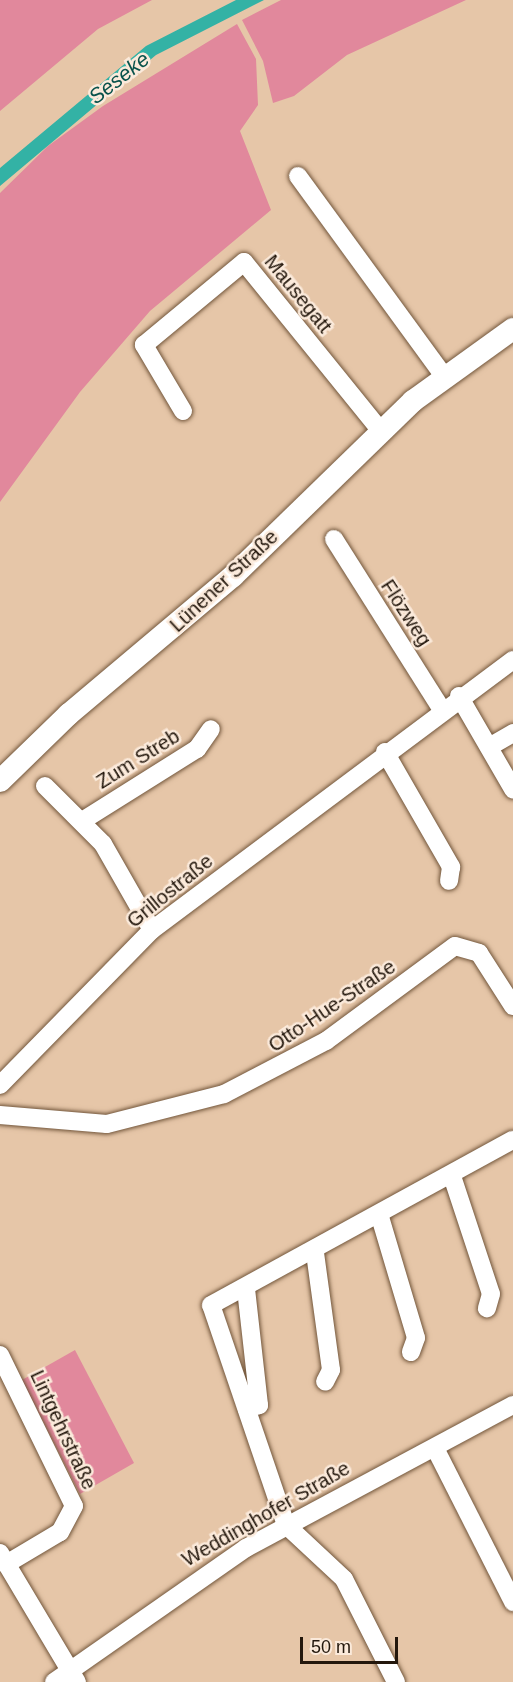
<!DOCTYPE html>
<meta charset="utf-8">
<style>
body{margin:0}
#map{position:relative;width:513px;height:1682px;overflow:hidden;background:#e6c6a8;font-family:Arial,sans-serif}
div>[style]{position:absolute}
.green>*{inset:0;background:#e1889c}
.water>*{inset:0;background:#33b2a5}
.roads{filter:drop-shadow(0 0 2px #72563b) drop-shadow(0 0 2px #72563b)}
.minor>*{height:18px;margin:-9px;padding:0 9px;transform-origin:9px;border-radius:9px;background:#fff}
.major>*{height:22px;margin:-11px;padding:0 11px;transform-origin:11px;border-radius:11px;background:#fff}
span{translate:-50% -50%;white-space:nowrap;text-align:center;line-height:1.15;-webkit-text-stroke:5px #fbeadb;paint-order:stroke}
.street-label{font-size:20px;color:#23170c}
.water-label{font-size:21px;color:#08524b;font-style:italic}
.scale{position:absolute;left:300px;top:1637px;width:98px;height:27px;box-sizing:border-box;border:3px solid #23170c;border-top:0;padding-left:8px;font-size:18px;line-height:21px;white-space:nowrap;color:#23170c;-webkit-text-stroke:4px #fbeadb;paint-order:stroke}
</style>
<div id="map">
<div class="green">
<i style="clip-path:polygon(0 0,152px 0,98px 29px,0 111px)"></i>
<i style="clip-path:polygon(281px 0,466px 0,347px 55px,294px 96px,273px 103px,263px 61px,242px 20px)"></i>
<i style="clip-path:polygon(237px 24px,256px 59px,258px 105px,240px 131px,271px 210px,150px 311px,80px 392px,0 502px,0 193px,48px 146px,103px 106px)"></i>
<i style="clip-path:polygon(75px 1350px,134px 1463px,80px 1494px,22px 1380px)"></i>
</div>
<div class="water">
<i style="clip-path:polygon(236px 0,264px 0,156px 55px,0 186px,0 168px,146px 46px)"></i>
</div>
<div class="roads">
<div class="minor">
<i style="left:298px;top:176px;width:248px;rotate:53.9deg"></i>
<i style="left:183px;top:411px;width:77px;rotate:-120.6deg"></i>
<i style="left:144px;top:345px;width:130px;rotate:-39.7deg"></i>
<i style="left:244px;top:262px;width:216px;rotate:51deg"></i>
<i style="left:334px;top:539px;width:202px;rotate:57.7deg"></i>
<i style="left:459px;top:696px;width:108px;rotate:59.9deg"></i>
<i style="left:489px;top:747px;width:28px;rotate:-30deg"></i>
<i style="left:385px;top:752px;width:133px;rotate:60.1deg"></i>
<i style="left:451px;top:867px;width:14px;rotate:98deg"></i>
<i style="left:45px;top:786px;width:82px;rotate:45deg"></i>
<i style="left:103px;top:844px;width:99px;rotate:60.3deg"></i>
<i style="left:82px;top:821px;width:136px;rotate:-32.1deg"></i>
<i style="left:197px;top:749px;width:24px;rotate:-55deg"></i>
<i style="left:0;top:1085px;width:217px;rotate:-45.6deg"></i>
<i style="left:152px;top:930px;width:451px;rotate:-36.8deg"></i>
<i style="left:0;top:1115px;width:107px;rotate:4.8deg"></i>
<i style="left:107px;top:1124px;width:121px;rotate:-14.4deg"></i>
<i style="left:224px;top:1094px;width:115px;rotate:-27.5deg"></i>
<i style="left:326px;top:1041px;width:160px;rotate:-36.4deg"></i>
<i style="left:455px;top:946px;width:25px;rotate:16deg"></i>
<i style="left:479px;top:953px;width:63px;rotate:57.3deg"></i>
<i style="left:452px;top:1176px;width:124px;rotate:71.7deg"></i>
<i style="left:491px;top:1294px;width:15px;rotate:106deg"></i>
<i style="left:380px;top:1217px;width:126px;rotate:73.4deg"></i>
<i style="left:416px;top:1338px;width:15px;rotate:110deg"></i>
<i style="left:315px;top:1253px;width:118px;rotate:82.2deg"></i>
<i style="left:331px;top:1370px;width:13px;rotate:117deg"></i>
<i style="left:246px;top:1289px;width:117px;rotate:83.6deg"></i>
<i style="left:259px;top:1405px;width:13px;rotate:162deg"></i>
<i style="left:0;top:1355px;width:168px;rotate:63.9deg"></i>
<i style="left:74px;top:1506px;width:30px;rotate:118deg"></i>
<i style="left:60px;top:1532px;width:63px;rotate:149.3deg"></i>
<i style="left:435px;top:1448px;width:173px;rotate:63.1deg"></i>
<i style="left:0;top:1553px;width:150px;rotate:59.2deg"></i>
<i style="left:54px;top:1682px;width:234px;rotate:-34.9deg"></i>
<i style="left:246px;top:1548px;width:303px;rotate:-28.2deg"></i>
<i style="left:396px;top:1682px;width:115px;rotate:-116.8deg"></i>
<i style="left:344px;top:1579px;width:79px;rotate:-137deg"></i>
<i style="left:286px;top:1525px;width:232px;rotate:-108.8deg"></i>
<i style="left:211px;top:1305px;width:344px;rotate:-28.7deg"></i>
</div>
<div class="major">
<i style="left:0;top:781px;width:96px;rotate:-44.2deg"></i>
<i style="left:69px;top:714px;width:214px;rotate:-40.1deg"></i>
<i style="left:233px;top:576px;width:251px;rotate:-44.2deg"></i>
<i style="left:413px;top:401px;width:123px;rotate:-35.8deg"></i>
</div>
</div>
<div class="street-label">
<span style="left:298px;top:294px;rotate:51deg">Mausegatt</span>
<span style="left:224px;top:581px;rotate:-43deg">Lünener Straße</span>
<span style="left:406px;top:613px;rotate:57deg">Flözweg</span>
<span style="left:138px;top:759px;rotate:-32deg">Zum Streb</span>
<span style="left:170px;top:891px;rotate:-39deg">Grillostraße</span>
<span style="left:332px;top:1006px;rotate:-34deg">Otto-Hue-Straße</span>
<span style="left:63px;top:1430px;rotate:65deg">Lintgehrstraße</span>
<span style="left:266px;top:1514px;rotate:-30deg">Weddinghofer Straße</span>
</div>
<div class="water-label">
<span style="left:119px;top:78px;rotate:-38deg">Seseke</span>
</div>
<div class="scale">50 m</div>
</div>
